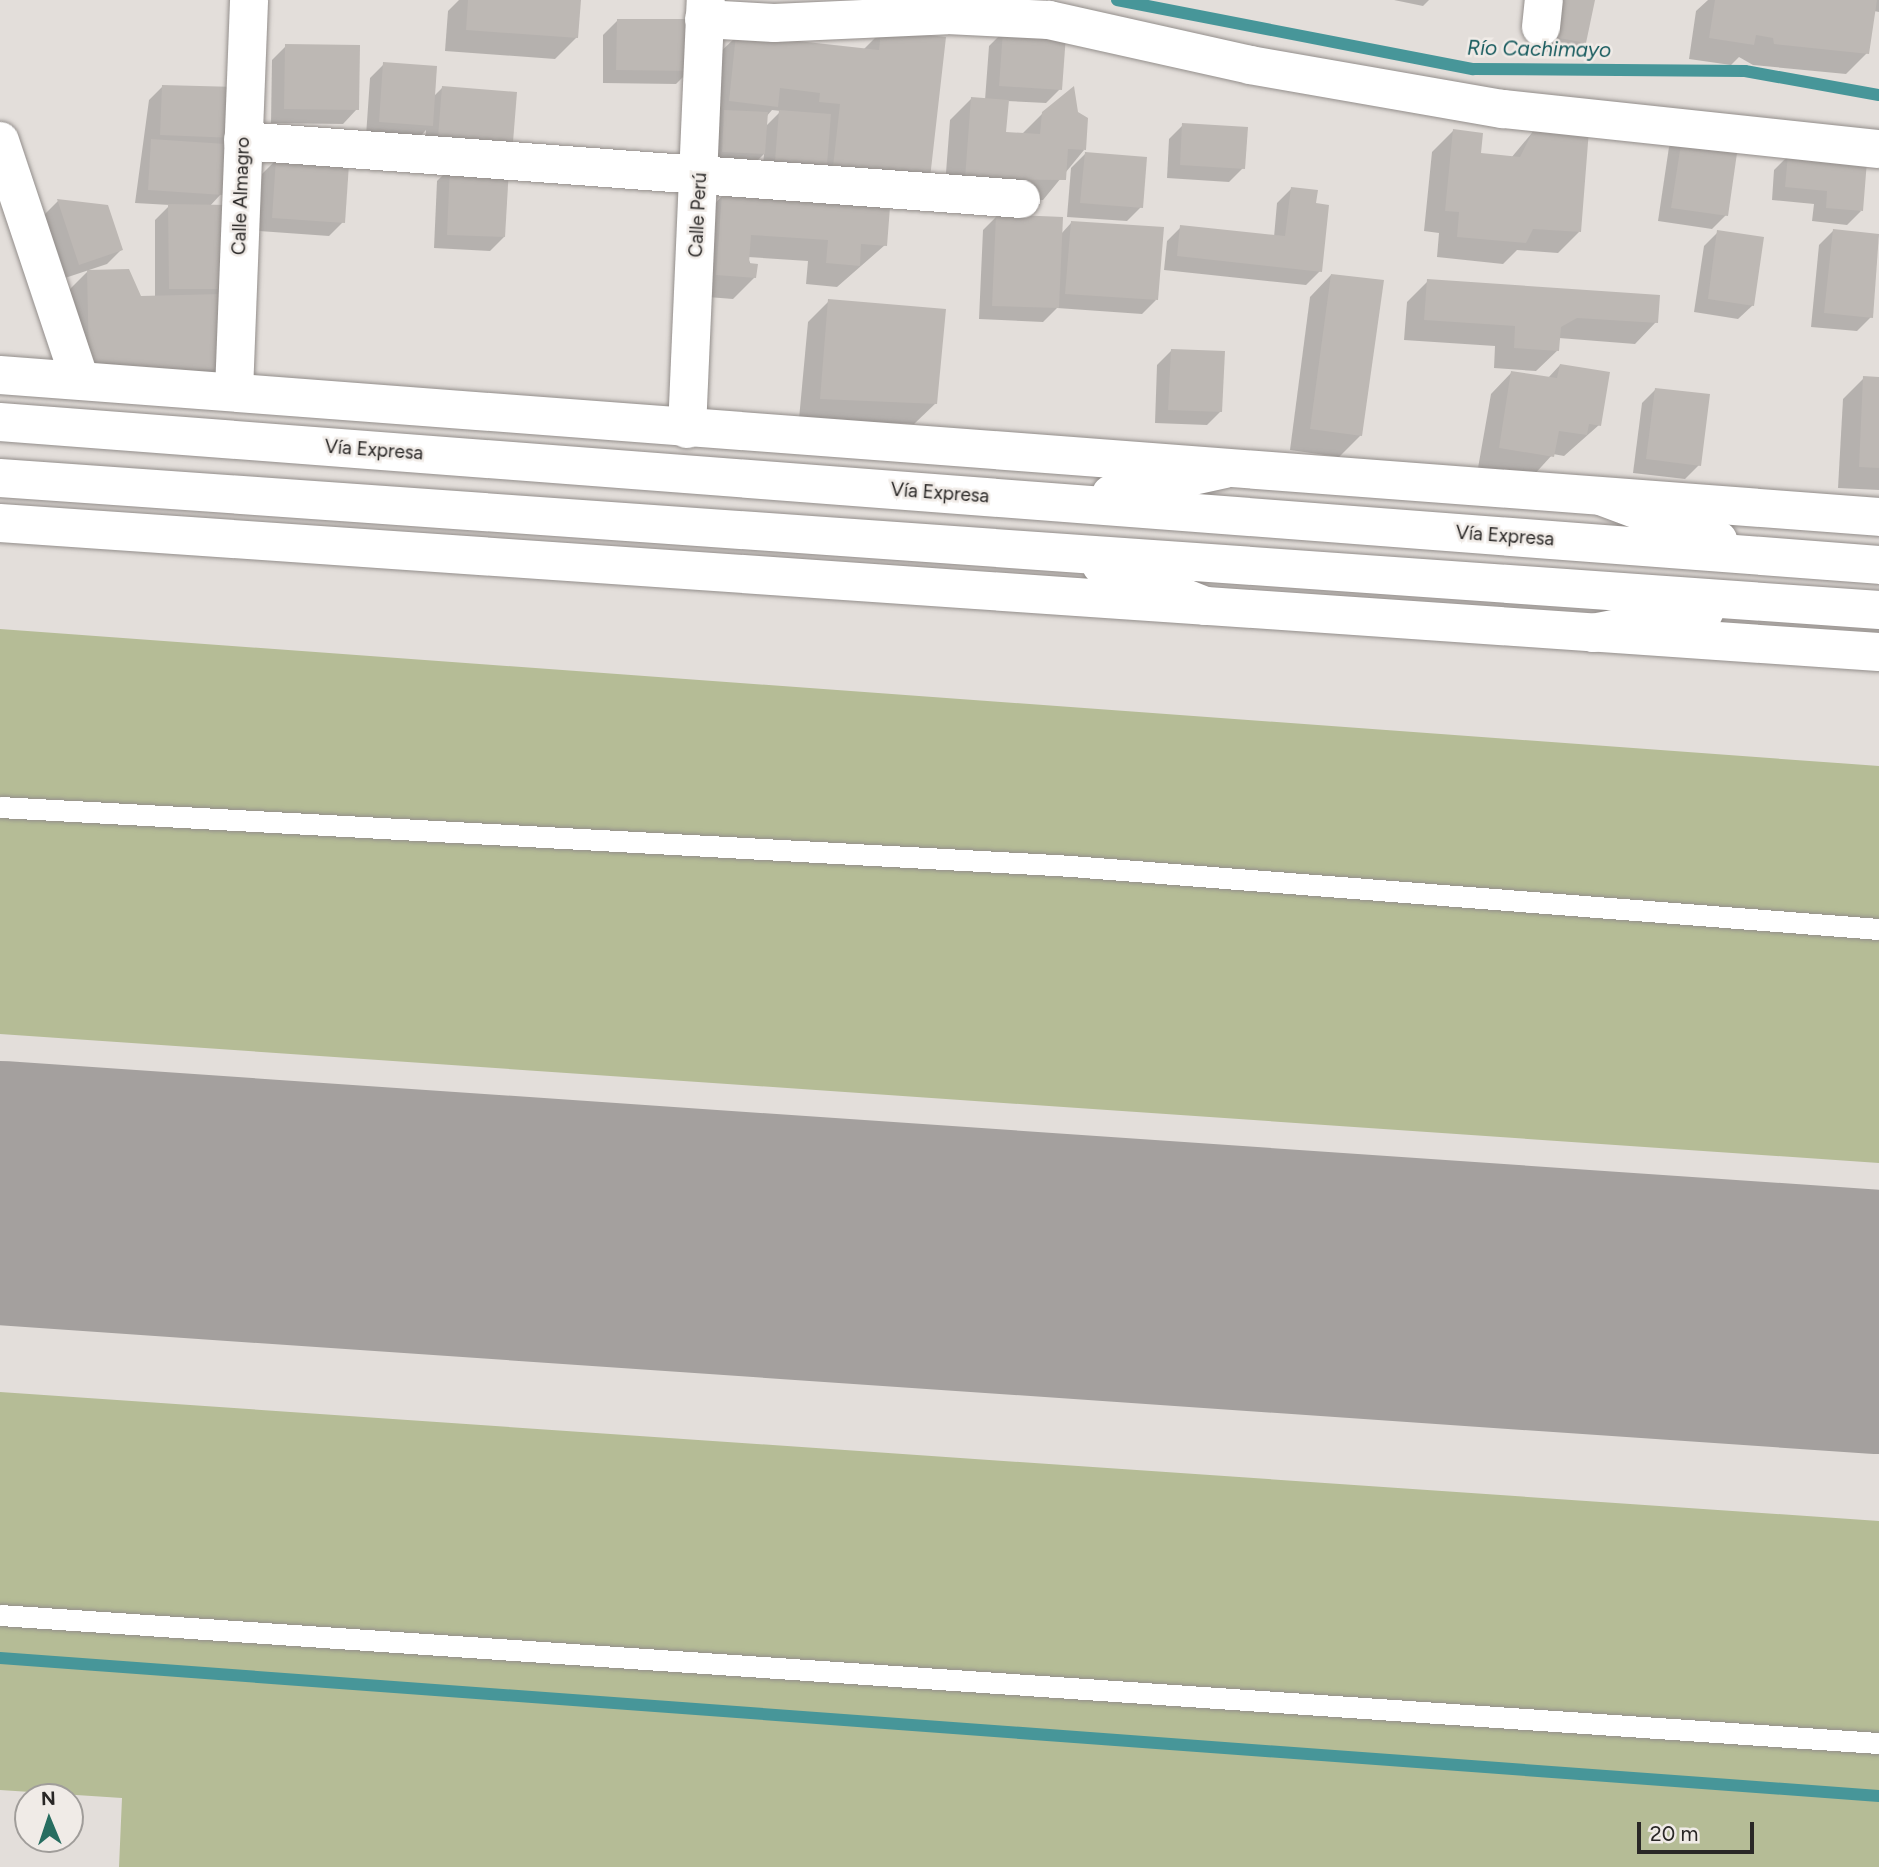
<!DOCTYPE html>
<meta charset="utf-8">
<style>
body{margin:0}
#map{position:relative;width:1879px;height:1867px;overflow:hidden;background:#e3deda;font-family:Figtree,sans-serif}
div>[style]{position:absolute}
.green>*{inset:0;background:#b5bc96}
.shadow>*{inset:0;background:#0003}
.stream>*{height:12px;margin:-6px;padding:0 6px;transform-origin:6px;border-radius:6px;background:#479699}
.runway>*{height:264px;margin:-132px;padding:0 132px;transform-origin:132px;border-radius:132px;background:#a4a09e}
.building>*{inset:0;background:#bdb8b4}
.roads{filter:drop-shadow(0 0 2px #938e8b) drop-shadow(0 0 2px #938e8b)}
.service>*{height:21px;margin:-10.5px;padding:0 10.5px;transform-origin:10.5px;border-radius:10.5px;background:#fff}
.minor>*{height:38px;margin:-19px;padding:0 19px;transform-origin:19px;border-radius:19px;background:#fff}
.secondary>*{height:38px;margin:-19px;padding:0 19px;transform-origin:19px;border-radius:19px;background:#fff}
.primary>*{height:38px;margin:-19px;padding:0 19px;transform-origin:19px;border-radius:19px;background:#fff}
span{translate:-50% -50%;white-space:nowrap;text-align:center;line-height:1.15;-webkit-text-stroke:5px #f0ebe7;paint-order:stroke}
.street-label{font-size:19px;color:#292726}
.water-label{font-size:21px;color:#195c5f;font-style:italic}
.north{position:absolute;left:14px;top:1783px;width:70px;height:70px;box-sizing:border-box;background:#f0ebe7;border:2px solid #a09d9a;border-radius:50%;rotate:358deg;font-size:19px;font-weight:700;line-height:28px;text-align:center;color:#292726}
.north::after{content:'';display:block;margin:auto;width:24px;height:32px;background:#276d60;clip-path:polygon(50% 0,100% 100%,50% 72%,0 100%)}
.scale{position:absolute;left:1637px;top:1822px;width:117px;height:32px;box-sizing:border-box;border:4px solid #292726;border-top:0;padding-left:9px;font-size:21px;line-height:24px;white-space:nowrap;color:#292726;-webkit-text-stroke:5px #f0ebe7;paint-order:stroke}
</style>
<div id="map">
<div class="green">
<i style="clip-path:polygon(0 629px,1879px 766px,1879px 1163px,0 1034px)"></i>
<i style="clip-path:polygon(0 1392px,1879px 1521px,1879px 1867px,119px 1867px,122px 1798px,0 1790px)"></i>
</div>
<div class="shadow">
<i style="clip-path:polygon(459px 0,580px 0,577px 37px,555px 59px,445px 51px,448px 11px)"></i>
<i style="clip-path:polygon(1394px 0,1429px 0,1423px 6px)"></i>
<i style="clip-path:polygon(1545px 0,1593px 0,1585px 42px,1570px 56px,1535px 50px)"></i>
<i style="clip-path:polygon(1708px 0,1879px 0,1879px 12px,1874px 11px,1867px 53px,1846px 74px,1753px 65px,1739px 57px,1731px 65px,1689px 59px,1696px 11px)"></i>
<i style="clip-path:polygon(617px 21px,690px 70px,676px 84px,603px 83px,603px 35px)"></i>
<i style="clip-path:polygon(evenodd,882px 31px,907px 198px,762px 175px,764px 154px,750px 168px,708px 165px,715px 57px,737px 36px,863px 50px,882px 31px,772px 110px,781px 111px,765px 127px,766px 117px,772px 110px)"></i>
<i style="clip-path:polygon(1003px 32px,1060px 89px,1046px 103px,1007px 101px,1004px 134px,1021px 135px,1043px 113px,1084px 150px,1043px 200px,944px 199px,950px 120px,971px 99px,985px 100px,989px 46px)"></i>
<i style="clip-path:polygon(286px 46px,357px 109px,343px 124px,271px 123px,272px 60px)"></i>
<i style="clip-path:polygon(384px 64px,433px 97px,442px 88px,515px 93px,425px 150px,426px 130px,417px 140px,366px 136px,370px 78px)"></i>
<i style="clip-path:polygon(163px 86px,235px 89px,221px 194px,209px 207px,227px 207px,220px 369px,199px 390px,94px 392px,66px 293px,87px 272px,140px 298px,155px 298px,155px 220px,170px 205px,135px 203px,149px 100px)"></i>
<i style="clip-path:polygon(1183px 125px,1243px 168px,1229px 182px,1167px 178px,1169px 139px)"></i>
<i style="clip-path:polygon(1537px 127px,1579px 232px,1558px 253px,1517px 250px,1503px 264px,1437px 257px,1439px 233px,1424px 231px,1432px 152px,1453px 131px,1480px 155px,1511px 158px)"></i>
<i style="clip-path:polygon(1683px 133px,1726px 215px,1712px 229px,1658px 221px,1669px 147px)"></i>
<i style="clip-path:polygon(1086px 153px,1141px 207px,1127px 221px,1067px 217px,1071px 168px)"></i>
<i style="clip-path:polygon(1788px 156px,1861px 211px,1847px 225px,1812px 221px,1814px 204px,1772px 200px,1774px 170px)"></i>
<i style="clip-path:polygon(276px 160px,343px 222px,329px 236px,259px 231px,262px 174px)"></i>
<i style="clip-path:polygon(451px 167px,504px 237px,490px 251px,434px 248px,437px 181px)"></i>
<i style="clip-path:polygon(1291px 189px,1314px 205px,1320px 271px,1306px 285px,1164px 270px,1167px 241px,1181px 227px,1274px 237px,1277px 203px)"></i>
<i style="clip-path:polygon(723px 195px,885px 245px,837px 287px,806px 284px,808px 261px,748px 257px,755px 277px,733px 299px,695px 296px,702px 217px)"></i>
<i style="clip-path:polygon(58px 201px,121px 250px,107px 264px,65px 278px,44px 215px)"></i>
<i style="clip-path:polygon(997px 216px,1061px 234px,1071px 223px,1156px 300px,1142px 314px,1057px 308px,1043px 322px,979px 319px,983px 230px)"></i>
<i style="clip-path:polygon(1833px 231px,1871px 317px,1857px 331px,1811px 327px,1819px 245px)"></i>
<i style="clip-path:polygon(1718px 232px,1753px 305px,1738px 319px,1694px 312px,1704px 246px)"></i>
<i style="clip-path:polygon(1331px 275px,1361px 435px,1339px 457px,1290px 450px,1310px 297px)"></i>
<i style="clip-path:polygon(1428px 281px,1656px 322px,1635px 344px,1559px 338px,1558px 350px,1536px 371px,1494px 368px,1495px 346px,1404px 340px,1407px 302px)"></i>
<i style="clip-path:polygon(829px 301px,936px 403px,914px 424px,799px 419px,808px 322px)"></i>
<i style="clip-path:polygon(1171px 351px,1221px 411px,1207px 425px,1155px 423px,1157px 365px)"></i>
<i style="clip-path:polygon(1560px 365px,1599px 425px,1564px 456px,1553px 454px,1531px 478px,1478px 468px,1491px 394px,1512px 372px,1548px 378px)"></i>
<i style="clip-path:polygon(1864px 378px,1879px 379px,1879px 490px,1838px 488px,1843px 399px)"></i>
<i style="clip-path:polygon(1656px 389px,1699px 465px,1685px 479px,1633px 473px,1642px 403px)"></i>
</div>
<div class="stream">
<i style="left:1117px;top:0;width:363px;rotate:11deg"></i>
<i style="left:1473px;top:69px;width:272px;rotate:0.4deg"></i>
<i style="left:1745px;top:71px;width:136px;rotate:10.2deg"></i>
<i style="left:0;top:1658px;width:1884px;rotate:4.2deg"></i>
</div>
<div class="runway">
<i style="left:0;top:1193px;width:1883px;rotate:3.93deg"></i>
</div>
<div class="building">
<i style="clip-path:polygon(468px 0,581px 0,578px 38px,466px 30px)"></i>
<i style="clip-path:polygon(1556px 0,1595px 0,1586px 43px,1548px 36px)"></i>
<i style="clip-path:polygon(1715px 0,1877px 0,1869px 54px,1774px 44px,1773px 38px,1756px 35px,1754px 45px,1709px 38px)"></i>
<i style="clip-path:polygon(617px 19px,692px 19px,691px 71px,616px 70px)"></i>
<i style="clip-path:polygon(881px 30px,946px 37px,930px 178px,833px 167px,840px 104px,819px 102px,820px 93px,780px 88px,778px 107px,729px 101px,736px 34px,879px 50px)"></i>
<i style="clip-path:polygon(1003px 30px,1066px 35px,1062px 90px,999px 86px)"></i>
<i style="clip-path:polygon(285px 44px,360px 45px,359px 110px,284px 109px)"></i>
<i style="clip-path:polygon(383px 62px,437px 66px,433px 126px,379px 122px)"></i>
<i style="clip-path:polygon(162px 85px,237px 87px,235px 138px,160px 135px)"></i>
<i style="clip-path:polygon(442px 86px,517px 92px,513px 142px,438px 137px)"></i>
<i style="clip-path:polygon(1074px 86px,1078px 112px,1088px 118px,1086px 150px,1068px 149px,1066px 180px,965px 179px,971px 97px,1009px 100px,1006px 132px,1040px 134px,1042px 112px)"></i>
<i style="clip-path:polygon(724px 110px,768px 112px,765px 154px,722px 152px)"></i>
<i style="clip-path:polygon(779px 110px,831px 114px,827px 165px,775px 161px)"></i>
<i style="clip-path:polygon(1182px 123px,1248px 127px,1245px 169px,1180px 165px)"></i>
<i style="clip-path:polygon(1536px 125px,1589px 130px,1581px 232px,1533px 229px,1526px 243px,1457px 237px,1459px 212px,1445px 211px,1453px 129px,1483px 133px,1481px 153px,1520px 157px)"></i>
<i style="clip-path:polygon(1683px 131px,1739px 139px,1728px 216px,1671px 208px)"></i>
<i style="clip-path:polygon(151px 139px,226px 144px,223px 195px,148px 190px)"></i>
<i style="clip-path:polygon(1085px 152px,1147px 157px,1143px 208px,1080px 203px)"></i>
<i style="clip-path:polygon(1788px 154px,1867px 161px,1863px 211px,1826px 208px,1827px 191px,1785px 187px)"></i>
<i style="clip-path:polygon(276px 158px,349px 164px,345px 223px,272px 218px)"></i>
<i style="clip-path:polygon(450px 165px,509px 168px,505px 237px,447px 235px)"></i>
<i style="clip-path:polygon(1291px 187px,1318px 190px,1316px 203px,1329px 205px,1322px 272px,1177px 256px,1180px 225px,1285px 236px)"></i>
<i style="clip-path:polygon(722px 194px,890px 207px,887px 246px,861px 244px,860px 266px,826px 263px,828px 240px,751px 235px,749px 263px,758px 264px,756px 278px,716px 275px)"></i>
<i style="clip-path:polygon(57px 199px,108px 205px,123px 250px,79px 265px)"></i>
<i style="clip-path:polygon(168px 204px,229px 205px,229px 289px,169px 289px)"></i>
<i style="clip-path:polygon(996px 214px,1063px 217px,1059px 308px,992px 306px)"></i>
<i style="clip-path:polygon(1071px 221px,1164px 227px,1158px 300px,1065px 294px)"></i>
<i style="clip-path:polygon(1833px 229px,1879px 234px,1873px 318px,1824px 313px)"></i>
<i style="clip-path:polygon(1717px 230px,1764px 237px,1754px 306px,1708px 299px)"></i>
<i style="clip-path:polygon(129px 269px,141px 296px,220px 294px,222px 369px,115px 372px,115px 363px,89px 364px,87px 270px)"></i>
<i style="clip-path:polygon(1331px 274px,1384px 280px,1362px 436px,1310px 429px)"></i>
<i style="clip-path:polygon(1427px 279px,1660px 295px,1658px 323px,1577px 318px,1561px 327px,1559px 351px,1514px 348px,1515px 326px,1424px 320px)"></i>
<i style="clip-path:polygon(828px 299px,946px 309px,937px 404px,820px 399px)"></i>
<i style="clip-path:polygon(1171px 349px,1225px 351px,1222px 412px,1168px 410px)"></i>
<i style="clip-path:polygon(1560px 364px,1610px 372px,1601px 426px,1589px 424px,1587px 435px,1559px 431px,1554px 457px,1499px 448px,1511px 371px,1557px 378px)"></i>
<i style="clip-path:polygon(1863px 376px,1879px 377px,1879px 468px,1859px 467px)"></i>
<i style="clip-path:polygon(1655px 388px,1710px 394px,1701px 466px,1646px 459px)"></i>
</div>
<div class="roads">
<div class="service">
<i style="left:0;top:807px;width:1073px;rotate:3.15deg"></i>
<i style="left:1071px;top:866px;width:810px;rotate:4.46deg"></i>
<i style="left:0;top:1615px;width:1883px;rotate:3.9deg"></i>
</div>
<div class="minor">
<i style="left:704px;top:19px;width:70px;rotate:3.3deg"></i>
<i style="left:774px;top:23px;width:173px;rotate:-2.6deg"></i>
<i style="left:947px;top:15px;width:102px;rotate:2.8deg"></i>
<i style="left:1049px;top:20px;width:206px;rotate:12.6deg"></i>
<i style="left:1250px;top:65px;width:257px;rotate:9.9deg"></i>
<i style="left:1503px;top:109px;width:378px;rotate:6.1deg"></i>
<i style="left:1541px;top:27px;width:27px;rotate:-84deg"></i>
<i style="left:0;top:141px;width:252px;rotate:71.5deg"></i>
<i style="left:243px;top:141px;width:780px;rotate:4.26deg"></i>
<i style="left:234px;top:392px;width:392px;rotate:-87.8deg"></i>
<i style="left:687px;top:429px;width:429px;rotate:-87.5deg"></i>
</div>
<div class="secondary">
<i style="left:0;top:375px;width:1884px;rotate:4.32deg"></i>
<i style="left:0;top:523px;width:1883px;rotate:3.93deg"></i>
</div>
<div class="primary">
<i style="left:0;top:422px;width:1884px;rotate:4.35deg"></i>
<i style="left:0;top:478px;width:1884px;rotate:4.02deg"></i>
<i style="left:1111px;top:494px;width:117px;rotate:-12.4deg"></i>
<i style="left:1603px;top:497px;width:123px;rotate:20.5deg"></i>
<i style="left:1101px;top:565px;width:112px;rotate:21.5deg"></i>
<i style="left:1593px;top:633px;width:114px;rotate:-11.1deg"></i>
</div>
</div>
<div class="street-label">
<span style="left:241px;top:196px;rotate:-88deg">Calle Almagro</span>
<span style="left:698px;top:215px;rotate:-87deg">Calle Perú</span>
<span style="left:374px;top:450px;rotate:4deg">Vía Expresa</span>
<span style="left:940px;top:493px;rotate:4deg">Vía Expresa</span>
<span style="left:1505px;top:536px;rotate:4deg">Vía Expresa</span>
</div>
<div class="water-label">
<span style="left:1539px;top:49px;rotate:1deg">Río Cachimayo</span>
</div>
<div class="north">N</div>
<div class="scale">20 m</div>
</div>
